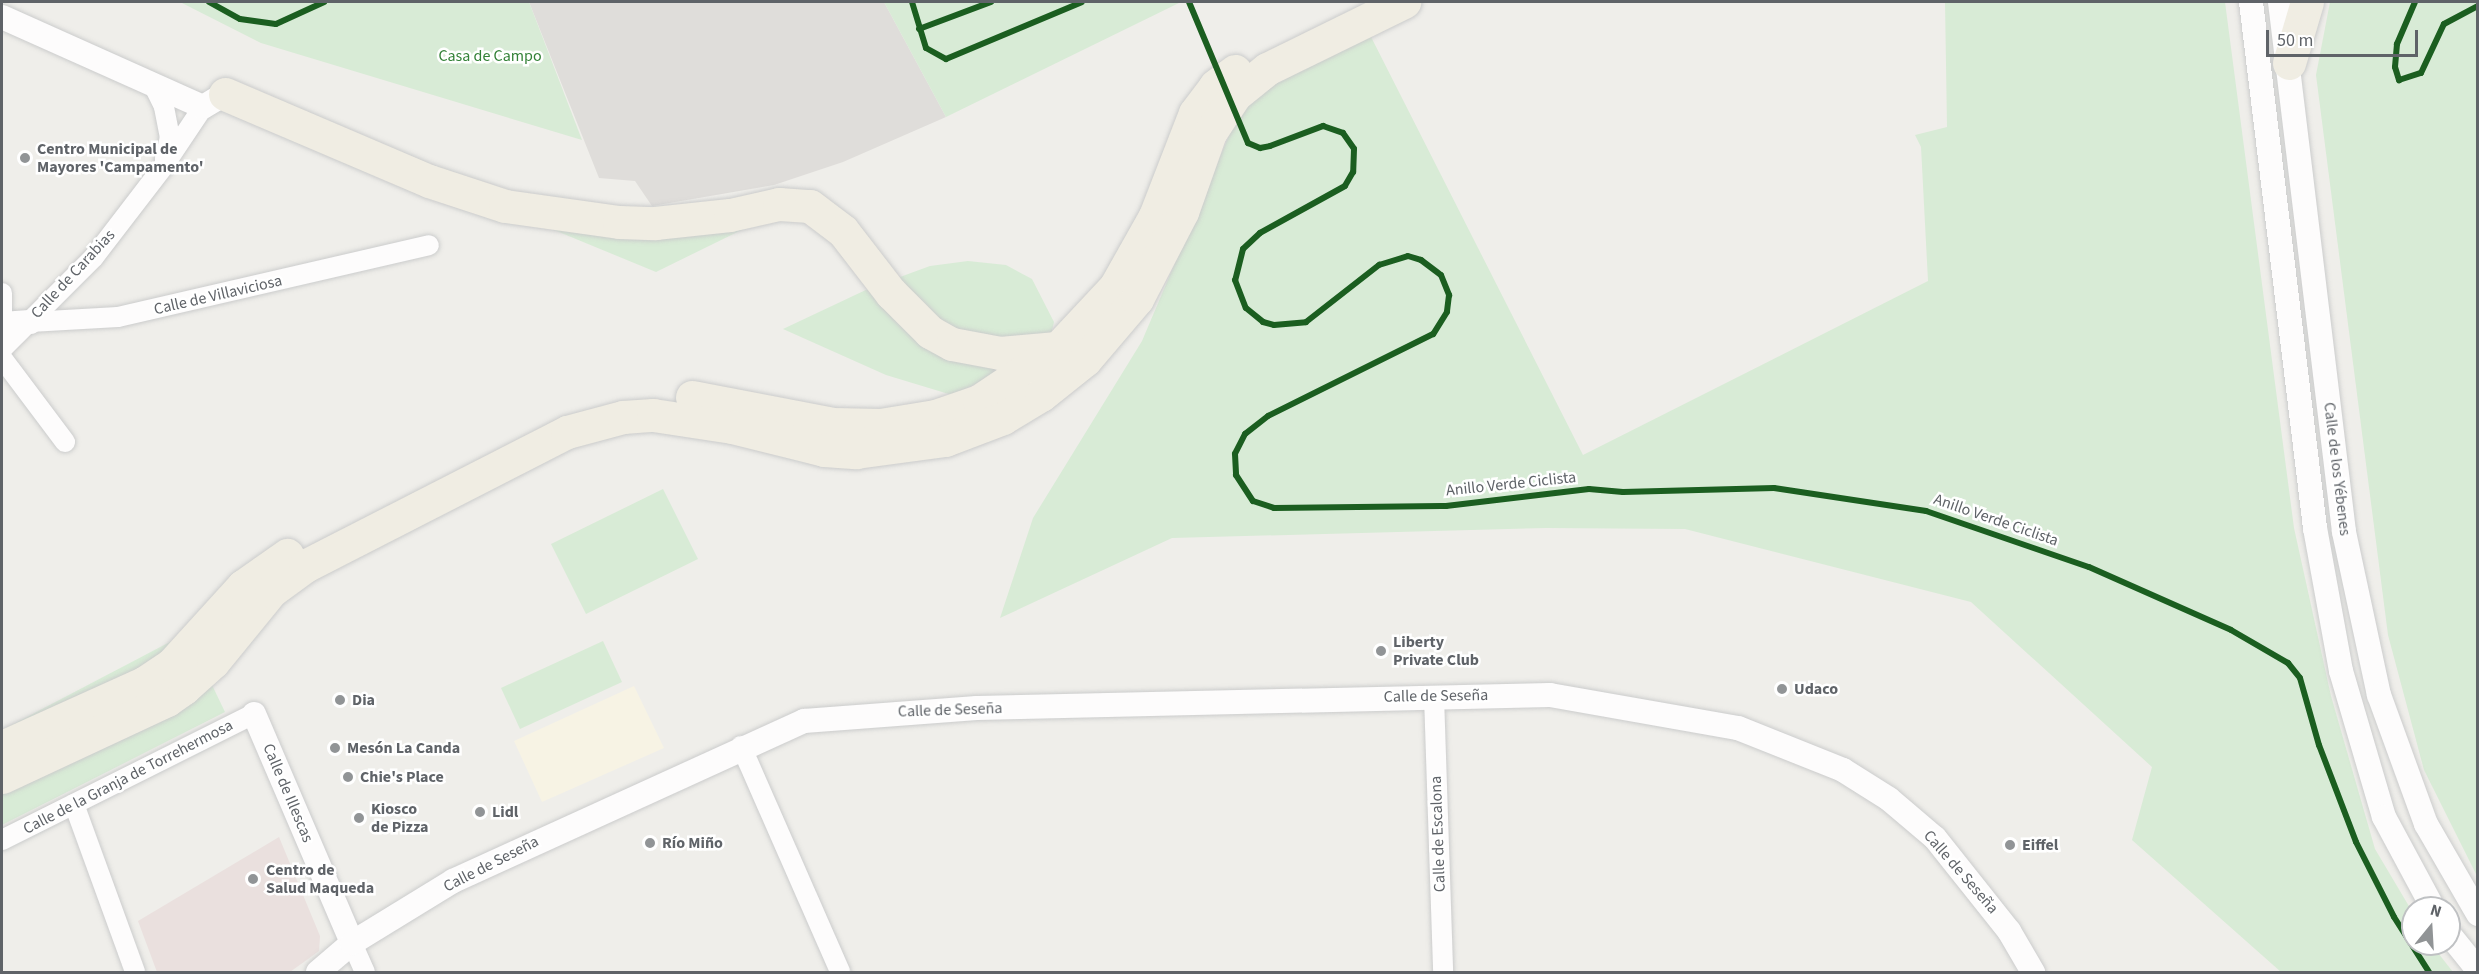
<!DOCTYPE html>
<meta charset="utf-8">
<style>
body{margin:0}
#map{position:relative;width:2479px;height:974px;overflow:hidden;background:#efeeea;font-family:"Source Sans 3",sans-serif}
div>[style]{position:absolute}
.commercial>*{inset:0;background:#f7f3e4}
.industrial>*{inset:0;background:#dfddda}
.medical>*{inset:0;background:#eae0de}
.green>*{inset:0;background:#d8ebd6}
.roads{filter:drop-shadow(0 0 2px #cbcccc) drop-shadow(0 0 2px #cbcccc)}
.minor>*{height:20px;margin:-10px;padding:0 10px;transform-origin:10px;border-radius:10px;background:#fdfcfc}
.tertiary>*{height:24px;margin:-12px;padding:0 12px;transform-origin:12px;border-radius:12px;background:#fdfcfc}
.motorway>*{height:33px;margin:-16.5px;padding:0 16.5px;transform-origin:16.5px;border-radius:16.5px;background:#f0ede3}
.cycleway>*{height:6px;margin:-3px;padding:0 3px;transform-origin:3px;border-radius:3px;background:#1b5e20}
.dots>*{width:16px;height:16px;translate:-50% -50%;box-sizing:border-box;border:3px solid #fff;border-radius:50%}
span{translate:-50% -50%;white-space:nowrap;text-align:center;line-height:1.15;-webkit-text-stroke:5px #fff;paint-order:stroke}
.park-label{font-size:16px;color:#348238}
.poi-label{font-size:16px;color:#5f6368;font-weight:700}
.left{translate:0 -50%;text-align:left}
.street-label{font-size:16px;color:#5f6368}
.frame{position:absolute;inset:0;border:3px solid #5f6368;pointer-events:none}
.north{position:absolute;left:2401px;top:896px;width:60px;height:60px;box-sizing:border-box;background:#fff;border:2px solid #bfc1c3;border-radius:50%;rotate:18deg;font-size:16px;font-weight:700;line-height:24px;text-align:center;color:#5f6368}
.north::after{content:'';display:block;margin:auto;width:21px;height:27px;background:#919496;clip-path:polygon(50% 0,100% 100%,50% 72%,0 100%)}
.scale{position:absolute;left:2266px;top:30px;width:152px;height:27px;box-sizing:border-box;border:3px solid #5f6368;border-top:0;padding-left:8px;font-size:18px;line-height:21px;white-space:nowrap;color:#5f6368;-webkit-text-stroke:4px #fff;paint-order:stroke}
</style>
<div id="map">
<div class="commercial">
<i style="clip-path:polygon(634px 686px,664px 748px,542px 802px,514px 741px)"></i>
</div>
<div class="industrial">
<i style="clip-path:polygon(529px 2px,884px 2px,946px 117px,843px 162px,774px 185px,652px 206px,635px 181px,599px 178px)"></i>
</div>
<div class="medical">
<i style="clip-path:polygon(279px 837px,320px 936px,319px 951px,290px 972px,157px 972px,138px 921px)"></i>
</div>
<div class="green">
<i style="clip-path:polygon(180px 2px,529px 2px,582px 140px,261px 43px)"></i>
<i style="clip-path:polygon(884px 2px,1181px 2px,946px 117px)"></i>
<i style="clip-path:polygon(1945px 2px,2225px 2px,2294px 528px,2331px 696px,2375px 849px,2413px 913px,2413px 944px,2431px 944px,2453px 972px,2281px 972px,2132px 840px,2152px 767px,1971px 602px,1685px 529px,1546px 528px,1172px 538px,1000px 618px,1033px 518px,1142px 341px,1236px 119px,1258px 94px,1366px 27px,1583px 455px,1928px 281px,1921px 147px,1915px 135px,1947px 127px)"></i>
<i style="clip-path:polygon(2330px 2px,2477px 2px,2477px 876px,2424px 770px,2388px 635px,2316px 75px)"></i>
<i style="clip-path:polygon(774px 214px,656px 272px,520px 216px)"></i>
<i style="clip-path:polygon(968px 261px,1006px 265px,1032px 279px,1054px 322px,1048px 346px,1041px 354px,952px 395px,886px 375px,783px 329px,870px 288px,930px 266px)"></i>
<i style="clip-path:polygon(663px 489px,698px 559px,586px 614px,551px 544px)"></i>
<i style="clip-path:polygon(187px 633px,225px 712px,2px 825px,2px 730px)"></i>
<i style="clip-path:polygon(603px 641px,622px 682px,520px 729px,501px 688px)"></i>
</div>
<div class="roads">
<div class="minor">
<i style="left:153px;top:84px;width:25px;rotate:64deg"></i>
<i style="left:164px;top:107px;width:31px;rotate:79deg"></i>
<i style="left:170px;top:137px;width:23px;rotate:103deg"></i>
<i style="left:2px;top:293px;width:41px;rotate:90deg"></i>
<i style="left:30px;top:322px;width:88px;rotate:-3.3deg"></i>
<i style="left:118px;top:317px;width:319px;rotate:-13deg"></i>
<i style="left:2px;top:349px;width:130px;rotate:-45deg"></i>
<i style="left:94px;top:257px;width:113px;rotate:-52.5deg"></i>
<i style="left:163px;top:167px;width:72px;rotate:-56.3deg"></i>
<i style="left:2px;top:358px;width:105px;rotate:53.1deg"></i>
<i style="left:1434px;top:696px;width:276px;rotate:88.1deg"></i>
<i style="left:741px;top:746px;width:247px;rotate:66.3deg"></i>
<i style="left:74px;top:804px;width:179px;rotate:70deg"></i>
<i style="left:2px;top:840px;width:282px;rotate:-26.6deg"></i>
<i style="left:352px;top:943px;width:32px;rotate:66deg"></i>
</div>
<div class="tertiary">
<i style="left:2251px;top:2px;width:530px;rotate:83.06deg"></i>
<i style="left:2315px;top:528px;width:145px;rotate:79.7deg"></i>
<i style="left:2341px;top:671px;width:152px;rotate:73.6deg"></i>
<i style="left:2384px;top:817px;width:103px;rotate:61.7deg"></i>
<i style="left:2280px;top:2px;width:534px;rotate:83.11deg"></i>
<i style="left:2344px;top:532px;width:167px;rotate:77.9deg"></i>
<i style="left:2379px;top:695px;width:137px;rotate:70deg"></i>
<i style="left:2426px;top:824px;width:104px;rotate:60deg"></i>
<i style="left:2px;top:17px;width:220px;rotate:24.1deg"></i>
<i style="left:203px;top:107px;width:26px;rotate:-31deg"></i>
<i style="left:2px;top:324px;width:28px;rotate:-4deg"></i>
<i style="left:254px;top:714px;width:249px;rotate:66.8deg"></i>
<i style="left:2449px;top:934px;width:46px;rotate:51.1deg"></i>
<i style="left:318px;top:972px;width:45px;rotate:-40.5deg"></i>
<i style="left:352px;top:943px;width:119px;rotate:-31.5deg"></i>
<i style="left:453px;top:881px;width:386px;rotate:-24.5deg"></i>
<i style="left:804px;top:721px;width:173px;rotate:-4.3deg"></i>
<i style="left:977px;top:708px;width:573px;rotate:-1.3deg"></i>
<i style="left:1550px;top:695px;width:191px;rotate:10deg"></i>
<i style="left:1738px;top:728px;width:113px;rotate:21.8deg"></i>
<i style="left:1843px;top:770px;width:54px;rotate:32.2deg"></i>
<i style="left:1889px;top:799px;width:60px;rotate:40.3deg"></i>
<i style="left:1935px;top:838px;width:119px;rotate:51.5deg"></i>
<i style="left:2009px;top:931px;width:48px;rotate:59.7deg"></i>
</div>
<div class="motorway">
<i style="left:2289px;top:63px;width:64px;rotate:-73.6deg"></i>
<i style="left:225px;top:94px;width:222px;rotate:23.1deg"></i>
<i style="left:429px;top:181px;width:80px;rotate:18.2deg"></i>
<i style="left:505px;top:206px;width:115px;rotate:8deg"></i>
<i style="left:619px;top:222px;width:36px;rotate:2deg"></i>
<i style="left:655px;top:223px;width:75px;rotate:-6.1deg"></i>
<i style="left:730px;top:215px;width:50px;rotate:-12.7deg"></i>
<i style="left:779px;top:204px;width:31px;rotate:4deg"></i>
<i style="left:810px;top:206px;width:41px;rotate:37.1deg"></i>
<i style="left:843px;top:231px;width:78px;rotate:52.3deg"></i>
<i style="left:891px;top:293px;width:55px;rotate:45deg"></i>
<i style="left:930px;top:332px;width:25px;rotate:29deg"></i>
<i style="left:952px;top:344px;width:49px;rotate:10.6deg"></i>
<i style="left:1000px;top:353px;width:57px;rotate:-5deg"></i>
<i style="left:692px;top:397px;width:145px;rotate:10.8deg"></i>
<i style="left:834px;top:424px;width:46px;rotate:1.2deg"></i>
<i style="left:880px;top:425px;width:56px;rotate:-9.3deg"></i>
<i style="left:935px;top:416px;width:46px;rotate:-18.8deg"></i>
<i style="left:979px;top:401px;width:95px;rotate:-33.9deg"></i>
<i style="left:1058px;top:348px;width:83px;rotate:-46.9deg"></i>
<i style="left:1115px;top:287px;width:81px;rotate:-60.6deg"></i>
<i style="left:1155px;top:216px;width:110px;rotate:-68.8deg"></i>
<i style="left:1195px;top:113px;width:34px;rotate:-53deg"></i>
<i style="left:1215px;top:86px;width:25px;rotate:-37deg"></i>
<i style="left:2px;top:747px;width:156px;rotate:-24.3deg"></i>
<i style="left:144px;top:683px;width:32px;rotate:-34deg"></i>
<i style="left:171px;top:665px;width:107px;rotate:-47.7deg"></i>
<i style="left:243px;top:586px;width:54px;rotate:-35.2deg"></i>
<i style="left:2px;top:777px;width:182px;rotate:-25deg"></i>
<i style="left:167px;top:700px;width:21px;rotate:-35deg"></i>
<i style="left:184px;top:688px;width:39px;rotate:-42deg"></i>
<i style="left:213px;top:662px;width:92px;rotate:-50.8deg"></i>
<i style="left:271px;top:591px;width:42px;rotate:-36.3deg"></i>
<i style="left:305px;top:566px;width:294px;rotate:-27.1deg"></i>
<i style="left:567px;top:432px;width:58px;rotate:-15deg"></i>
<i style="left:623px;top:417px;width:30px;rotate:-4deg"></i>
<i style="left:653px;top:415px;width:80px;rotate:8.6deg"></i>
<i style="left:732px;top:427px;width:95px;rotate:14deg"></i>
<i style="left:824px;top:450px;width:32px;rotate:4deg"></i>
<i style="left:856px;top:452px;width:90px;rotate:-7.7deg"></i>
<i style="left:945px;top:440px;width:62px;rotate:-20.8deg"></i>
<i style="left:1003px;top:418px;width:44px;rotate:-31.2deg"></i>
<i style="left:1041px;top:395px;width:56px;rotate:-38.5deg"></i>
<i style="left:1085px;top:360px;width:80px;rotate:-49.6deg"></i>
<i style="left:1137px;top:299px;width:98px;rotate:-62.7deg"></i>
<i style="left:1182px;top:212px;width:84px;rotate:-70.5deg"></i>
<i style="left:1210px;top:133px;width:45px;rotate:-56.7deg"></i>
<i style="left:1235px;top:95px;width:41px;rotate:-39.1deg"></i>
<i style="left:1267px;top:69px;width:153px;rotate:-26.1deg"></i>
</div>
</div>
<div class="cycleway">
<i style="left:209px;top:2px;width:35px;rotate:29deg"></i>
<i style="left:240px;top:19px;width:36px;rotate:8deg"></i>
<i style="left:276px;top:24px;width:53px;rotate:-24.6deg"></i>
<i style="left:912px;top:2px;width:48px;rotate:73.1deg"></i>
<i style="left:926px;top:48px;width:23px;rotate:29deg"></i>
<i style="left:946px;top:59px;width:147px;rotate:-22.7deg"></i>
<i style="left:1189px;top:2px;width:153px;rotate:67.3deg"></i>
<i style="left:1248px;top:143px;width:13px;rotate:23deg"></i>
<i style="left:1260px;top:148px;width:10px;rotate:-11deg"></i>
<i style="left:1270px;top:146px;width:57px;rotate:-20.7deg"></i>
<i style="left:1323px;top:126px;width:21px;rotate:19deg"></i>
<i style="left:1343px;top:133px;width:19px;rotate:55deg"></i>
<i style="left:1354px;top:149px;width:23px;rotate:92deg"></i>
<i style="left:1353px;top:172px;width:16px;rotate:120deg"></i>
<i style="left:1345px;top:186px;width:97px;rotate:151.1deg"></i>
<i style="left:1260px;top:233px;width:23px;rotate:137deg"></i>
<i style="left:1243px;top:249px;width:32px;rotate:104deg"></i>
<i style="left:1235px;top:280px;width:30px;rotate:69deg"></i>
<i style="left:1246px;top:308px;width:22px;rotate:39deg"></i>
<i style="left:1263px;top:322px;width:11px;rotate:15deg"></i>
<i style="left:1274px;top:325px;width:32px;rotate:-5deg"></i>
<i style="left:1306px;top:322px;width:93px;rotate:-38deg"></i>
<i style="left:1379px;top:265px;width:30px;rotate:-17deg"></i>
<i style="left:1408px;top:256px;width:14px;rotate:17deg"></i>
<i style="left:1421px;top:260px;width:25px;rotate:37deg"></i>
<i style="left:1441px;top:275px;width:22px;rotate:68deg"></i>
<i style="left:1449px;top:295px;width:17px;rotate:97deg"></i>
<i style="left:1447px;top:312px;width:26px;rotate:122deg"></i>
<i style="left:1433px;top:334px;width:184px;rotate:153.6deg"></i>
<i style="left:1268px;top:416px;width:29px;rotate:142deg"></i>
<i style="left:1245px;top:434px;width:22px;rotate:117deg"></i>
<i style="left:1235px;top:454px;width:21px;rotate:87deg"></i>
<i style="left:1236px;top:475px;width:31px;rotate:57deg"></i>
<i style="left:1253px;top:501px;width:22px;rotate:18deg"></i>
<i style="left:1274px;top:508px;width:172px;rotate:-0.7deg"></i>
<i style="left:1446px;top:506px;width:144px;rotate:-6.8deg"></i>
<i style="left:1589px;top:489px;width:34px;rotate:5deg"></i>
<i style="left:1623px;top:492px;width:151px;rotate:-1.5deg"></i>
<i style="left:1774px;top:488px;width:154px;rotate:8.6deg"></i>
<i style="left:1926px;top:511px;width:172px;rotate:19deg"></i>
<i style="left:2089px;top:567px;width:155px;rotate:23.9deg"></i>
<i style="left:2231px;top:630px;width:66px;rotate:30.1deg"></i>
<i style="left:2288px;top:663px;width:19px;rotate:51deg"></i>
<i style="left:2300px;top:678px;width:70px;rotate:74.2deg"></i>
<i style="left:2319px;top:745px;width:104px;rotate:69.1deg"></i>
<i style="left:2356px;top:842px;width:84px;rotate:63.1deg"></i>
<i style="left:2394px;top:917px;width:65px;rotate:57.5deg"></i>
<i style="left:2415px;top:2px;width:46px;rotate:113.2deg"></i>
<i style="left:2397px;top:44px;width:23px;rotate:95deg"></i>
<i style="left:2395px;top:67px;width:14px;rotate:73deg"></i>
<i style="left:2399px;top:80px;width:23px;rotate:-18deg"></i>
<i style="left:2421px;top:73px;width:54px;rotate:-64.9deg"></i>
<i style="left:2444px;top:24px;width:38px;rotate:-28deg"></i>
<i style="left:919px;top:29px;width:77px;rotate:-20.6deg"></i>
</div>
<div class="dots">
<i style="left:25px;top:158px;background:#919496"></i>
<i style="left:1381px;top:651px;background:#919496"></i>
<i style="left:1782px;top:689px;background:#919496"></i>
<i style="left:340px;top:700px;background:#919496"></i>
<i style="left:335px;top:748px;background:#919496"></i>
<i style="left:348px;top:777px;background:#919496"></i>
<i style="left:480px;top:812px;background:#919496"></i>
<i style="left:359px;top:818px;background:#919496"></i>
<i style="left:650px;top:843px;background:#919496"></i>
<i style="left:2010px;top:845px;background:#919496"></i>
<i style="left:253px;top:879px;background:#919496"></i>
</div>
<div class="park-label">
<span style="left:490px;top:56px">Casa de Campo</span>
</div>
<div class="poi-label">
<span class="left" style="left:37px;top:158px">Centro Municipal de<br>Mayores 'Campamento'</span>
<span class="left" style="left:1393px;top:651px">Liberty<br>Private Club</span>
<span class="left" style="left:1794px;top:689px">Udaco</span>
<span class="left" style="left:352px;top:700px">Dia</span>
<span class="left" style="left:347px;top:748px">Mesón La Canda</span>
<span class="left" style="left:360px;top:777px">Chie's Place</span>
<span class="left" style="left:371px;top:818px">Kiosco<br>de Pizza</span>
<span class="left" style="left:492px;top:812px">Lidl</span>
<span class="left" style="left:662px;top:843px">Río Miño</span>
<span class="left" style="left:2022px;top:845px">Eiffel</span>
<span class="left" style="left:266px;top:879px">Centro de<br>Salud Maqueda</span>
</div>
<div class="street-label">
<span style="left:73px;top:274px;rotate:-47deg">Calle de Carabias</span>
<span style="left:218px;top:295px;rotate:-13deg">Calle de Villaviciosa</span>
<span style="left:2337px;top:469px;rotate:83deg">Calle de los Yébenes</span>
<span style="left:1511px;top:484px;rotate:-6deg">Anillo Verde Ciclista</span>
<span style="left:1996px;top:520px;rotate:19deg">Anillo Verde Ciclista</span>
<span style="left:1436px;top:696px;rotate:-1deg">Calle de Seseña</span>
<span style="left:950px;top:710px;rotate:-2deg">Calle de Seseña</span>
<span style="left:128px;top:777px;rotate:-27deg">Calle de la Granja de Torrehermosa</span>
<span style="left:288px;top:793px;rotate:67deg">Calle de Illescas</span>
<span style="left:1438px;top:834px;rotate:-92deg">Calle de Escalona</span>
<span style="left:491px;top:864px;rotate:-27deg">Calle de Seseña</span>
<span style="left:1961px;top:872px;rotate:49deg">Calle de Seseña</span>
</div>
<div class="frame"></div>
<div class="north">N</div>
<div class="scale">50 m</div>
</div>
